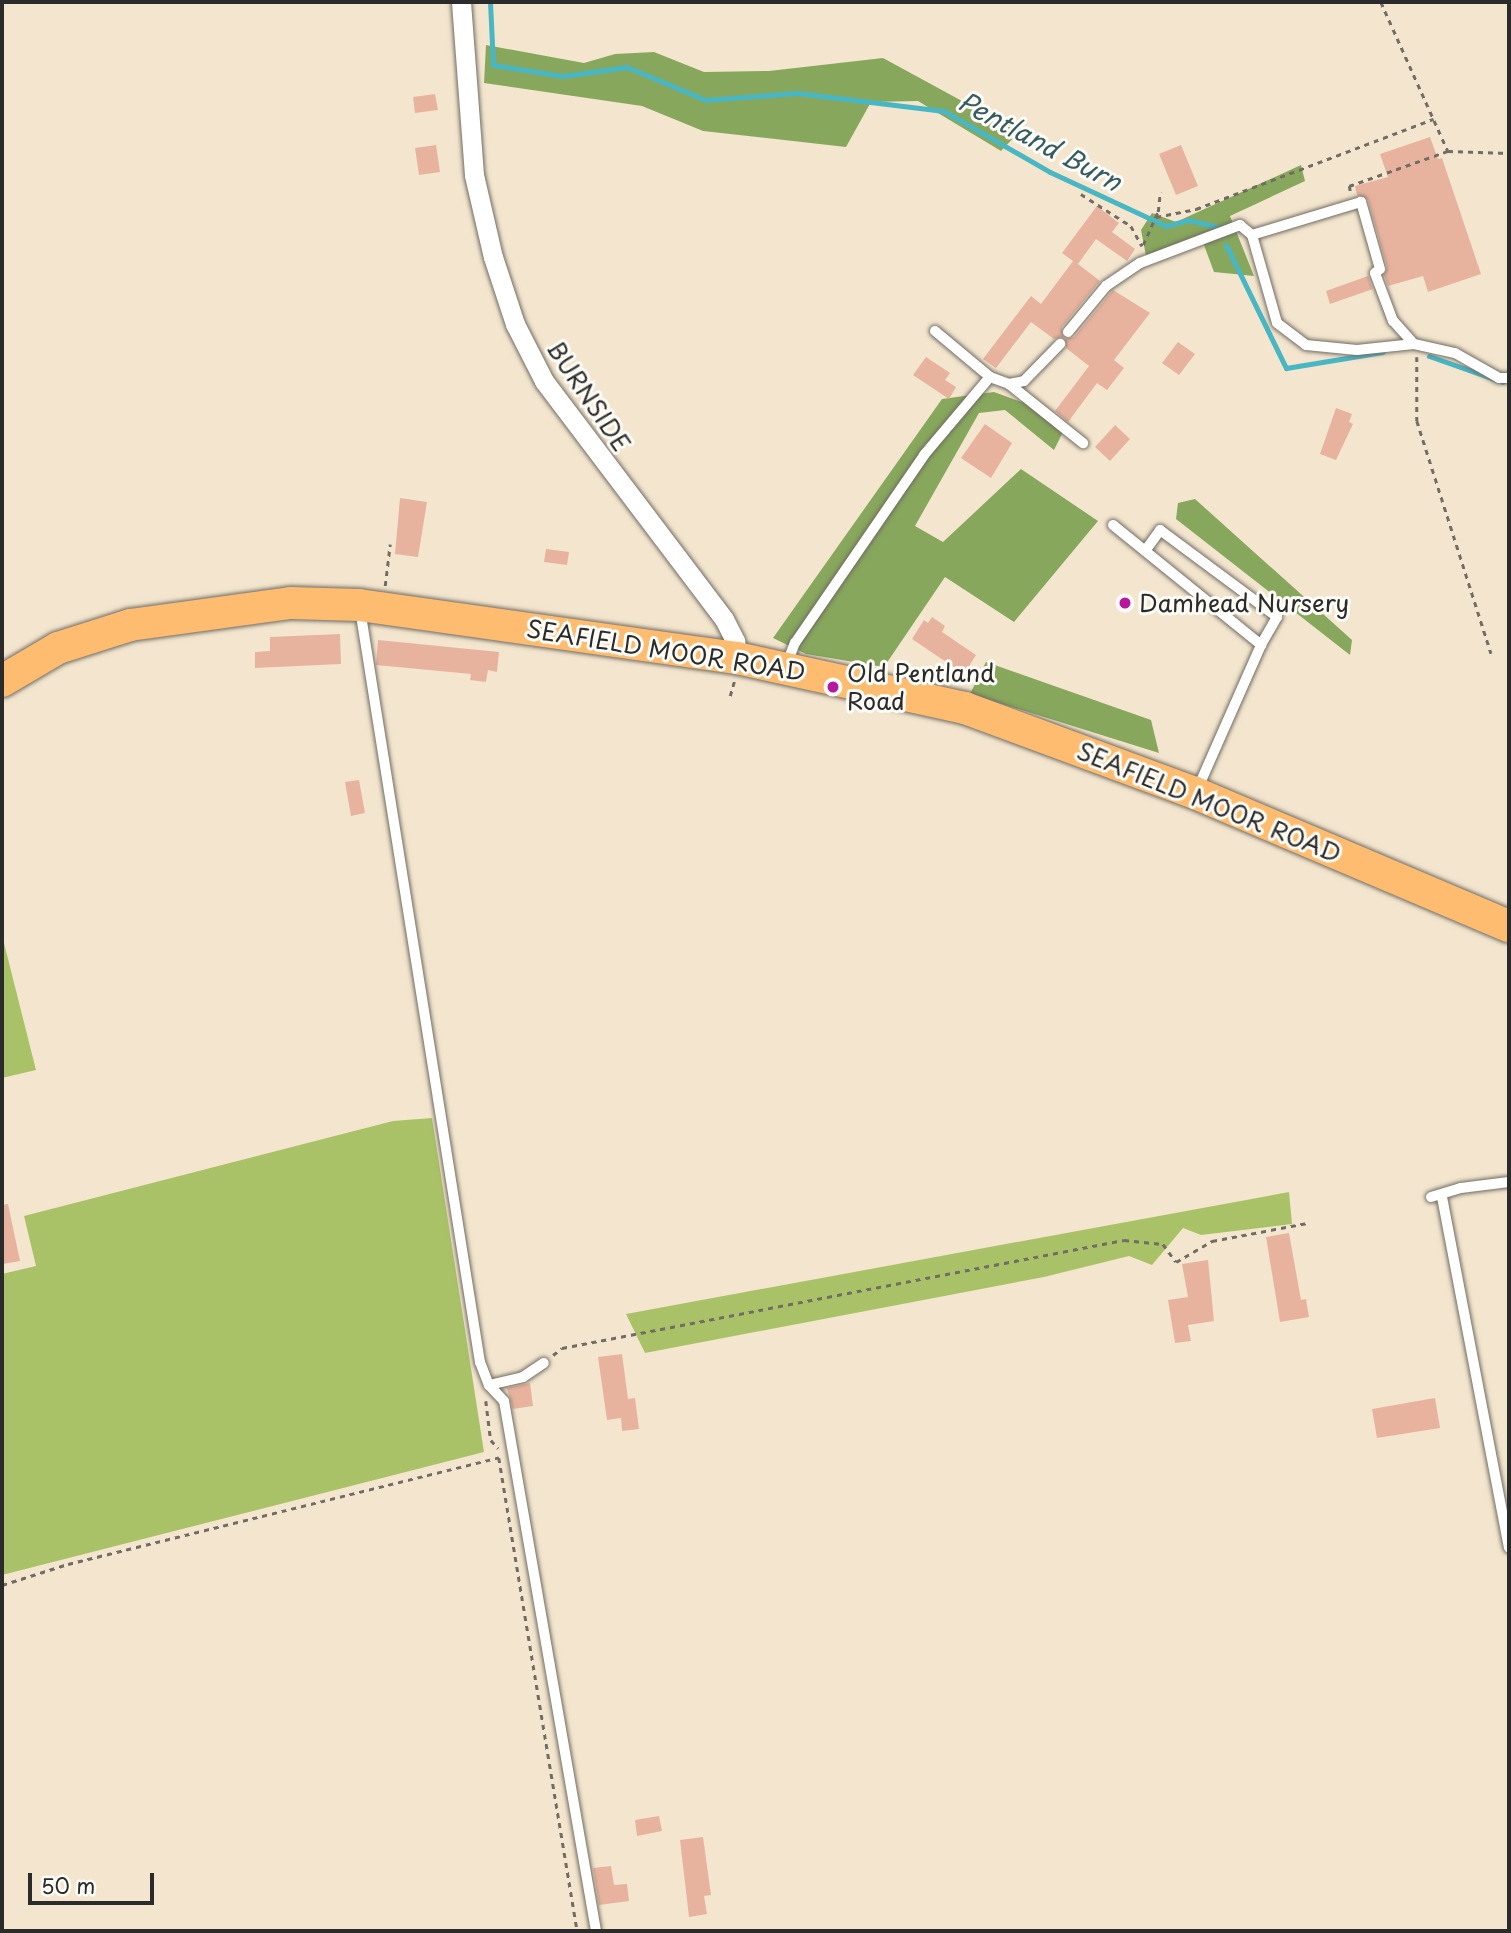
<!DOCTYPE html>
<style>
body{margin:0}
#map{position:relative;width:1511px;height:1933px;overflow:hidden;background:#f4e6ce;font-family:"Playpen Sans",sans-serif}
div>[style]{position:absolute}
.green>*{inset:0;background:#aac267}
.forest>*{inset:0;background:#87a85c}
.stream>*{height:5px;margin:-2.5px;padding:0 2.5px;transform-origin:2.5px;border-radius:2.5px;background:#48b6c3}
.building>*{inset:0;background:#e8b39e}
.path>*{height:2.5px;margin-top:-1.25px;transform-origin:0;background:repeating-linear-gradient(90deg,#716c64 0 5px,transparent 0 10px)}
.roads{filter:drop-shadow(0 0 2px #716c64) drop-shadow(0 0 2px #716c64)}
.service>*{height:10px;margin:-5px;padding:0 5px;transform-origin:5px;border-radius:5px;background:#fff}
.minor>*{height:19px;margin:-9.5px;padding:0 9.5px;transform-origin:9.5px;border-radius:9.5px;background:#fff}
.primary>*{height:32px;margin:-16px;padding:0 16px;transform-origin:16px;border-radius:16px;background:#fdbc6f}
.dots>*{width:19px;height:19px;translate:-50% -50%;box-sizing:border-box;border:4px solid #fdfcf7;border-radius:50%}
span{translate:-50% -50%;white-space:nowrap;text-align:center;line-height:1.15;-webkit-text-stroke:6px #fdfcf7;paint-order:stroke}
.street-label{font-size:24px;color:#2b2b2b}
.poi-label{font-size:24px;color:#2b2b2b}
.left{translate:0 -50%;text-align:left}
.water-label{font-size:26px;color:#355c60;font-style:italic}
.frame{position:absolute;inset:0;border:4px solid #2b2b2b;pointer-events:none}
.scale{position:absolute;left:28px;top:1873px;width:126px;height:32px;box-sizing:border-box;border:4px solid #2b2b2b;border-top:0;padding-left:9px;font-size:21px;line-height:24px;white-space:nowrap;color:#2b2b2b;-webkit-text-stroke:5px #fdfcf7;paint-order:stroke}
</style>
<div id="map">
<div class="green">
<i style="clip-path:polygon(2px 935px,36px 1070px,2px 1078px)"></i>
<i style="clip-path:polygon(432px 1118px,484px 1452px,2px 1575px,2px 1274px,36px 1266px,24px 1216px,393px 1121px)"></i>
<i style="clip-path:polygon(1289px 1192px,1292px 1224px,1201px 1235px,1183px 1228px,1152px 1265px,1129px 1256px,1044px 1277px,645px 1353px,626px 1314px)"></i>
</div>
<div class="forest">
<i style="clip-path:polygon(486px 45px,584px 63px,615px 54px,654px 52px,704px 72px,769px 71px,883px 58px,1019px 132px,1001px 151px,918px 101px,871px 102px,846px 147px,703px 131px,642px 106px,484px 83px)"></i>
<i style="clip-path:polygon(1301px 165px,1305px 181px,1230px 216px,1254px 276px,1214px 272px,1201px 237px,1146px 256px,1141px 230px,1152px 213px,1176px 222px)"></i>
<i style="clip-path:polygon(994px 392px,1027px 404px,1065px 428px,1054px 450px,1005px 410px,979px 413px,915px 526px,943px 542px,1021px 469px,1098px 521px,1014px 622px,945px 577px,884px 667px,806px 654px,773px 638px,942px 399px)"></i>
<i style="clip-path:polygon(1195px 499px,1352px 640px,1350px 655px,1176px 519px,1178px 503px)"></i>
<i style="clip-path:polygon(986px 662px,1151px 720px,1159px 753px,970px 694px)"></i>
</div>
<div class="stream">
<i style="left:490px;top:2px;width:63px;rotate:87.3deg"></i>
<i style="left:493px;top:65px;width:71px;rotate:8.9deg"></i>
<i style="left:563px;top:76px;width:65px;rotate:-8deg"></i>
<i style="left:627px;top:67px;width:86px;rotate:22.7deg"></i>
<i style="left:706px;top:100px;width:91px;rotate:-4.4deg"></i>
<i style="left:797px;top:93px;width:148px;rotate:7deg"></i>
<i style="left:944px;top:111px;width:122px;rotate:29.9deg"></i>
<i style="left:1050px;top:172px;width:128px;rotate:25deg"></i>
<i style="left:1166px;top:226px;width:24px;rotate:-15deg"></i>
<i style="left:1189px;top:220px;width:29px;rotate:14deg"></i>
<i style="left:1226px;top:245px;width:137px;rotate:64deg"></i>
<i style="left:1286px;top:368px;width:98px;rotate:-9.4deg"></i>
<i style="left:1429px;top:356px;width:78px;rotate:19.4deg"></i>
</div>
<div class="building">
<i style="clip-path:polygon(435px 94px,438px 110px,415px 113px,413px 97px)"></i>
<i style="clip-path:polygon(1430px 137px,1438px 159px,1442px 158px,1481px 274px,1428px 292px,1423px 276px,1388px 286px,1384px 275px,1387px 267px,1368px 200px,1357px 195px,1355px 186px,1388px 177px,1380px 154px)"></i>
<i style="clip-path:polygon(436px 145px,440px 172px,419px 175px,415px 148px)"></i>
<i style="clip-path:polygon(1181px 145px,1198px 186px,1176px 195px,1159px 154px)"></i>
<i style="clip-path:polygon(1097px 206px,1119px 223px,1112px 232px,1135px 249px,1127px 261px,1096px 239px,1078px 264px,1100px 281px,1062px 327px,1063px 337px,1054px 339px,1031px 322px,996px 368px,983px 359px,1031px 296px,1041px 304px,1073px 261px,1062px 253px)"></i>
<i style="clip-path:polygon(1368px 276px,1373px 289px,1330px 304px,1326px 291px)"></i>
<i style="clip-path:polygon(1113px 290px,1150px 313px,1114px 360px,1124px 368px,1107px 390px,1097px 383px,1068px 422px,1055px 411px,1089px 366px,1066px 348px,1065px 339px,1074px 337px)"></i>
<i style="clip-path:polygon(1178px 342px,1195px 354px,1179px 375px,1162px 363px)"></i>
<i style="clip-path:polygon(926px 357px,950px 373px,945px 380px,956px 387px,949px 399px,913px 375px)"></i>
<i style="clip-path:polygon(1336px 408px,1352px 414px,1349px 422px,1353px 424px,1336px 460px,1320px 454px)"></i>
<i style="clip-path:polygon(985px 424px,1012px 443px,991px 478px,961px 458px)"></i>
<i style="clip-path:polygon(1115px 425px,1130px 439px,1110px 461px,1095px 447px)"></i>
<i style="clip-path:polygon(400px 498px,427px 502px,418px 557px,395px 554px)"></i>
<i style="clip-path:polygon(546px 549px,569px 552px,567px 565px,544px 562px)"></i>
<i style="clip-path:polygon(932px 617px,945px 626px,942px 632px,976px 655px,964px 674px,912px 639px,924px 620px,928px 623px)"></i>
<i style="clip-path:polygon(340px 634px,341px 664px,255px 668px,255px 652px,270px 651px,270px 637px)"></i>
<i style="clip-path:polygon(378px 640px,499px 652px,497px 672px,488px 670px,486px 682px,470px 680px,471px 674px,376px 665px)"></i>
<i style="clip-path:polygon(359px 780px,365px 813px,351px 816px,345px 782px)"></i>
<i style="clip-path:polygon(8px 1204px,20px 1261px,3px 1264px,2px 1205px)"></i>
<i style="clip-path:polygon(1289px 1233px,1301px 1300px,1306px 1299px,1309px 1317px,1280px 1322px,1266px 1237px)"></i>
<i style="clip-path:polygon(1208px 1260px,1214px 1321px,1188px 1325px,1191px 1341px,1175px 1343px,1168px 1300px,1188px 1297px,1182px 1264px)"></i>
<i style="clip-path:polygon(622px 1354px,628px 1399px,635px 1398px,639px 1429px,622px 1431px,621px 1418px,607px 1420px,598px 1357px)"></i>
<i style="clip-path:polygon(530px 1383px,533px 1406px,513px 1409px,507px 1388px)"></i>
<i style="clip-path:polygon(1435px 1398px,1440px 1428px,1377px 1438px,1372px 1409px)"></i>
<i style="clip-path:polygon(659px 1816px,662px 1831px,637px 1836px,635px 1820px)"></i>
<i style="clip-path:polygon(703px 1837px,711px 1895px,704px 1896px,707px 1914px,689px 1917px,680px 1840px)"></i>
<i style="clip-path:polygon(611px 1866px,614px 1885px,627px 1884px,629px 1901px,599px 1905px,593px 1868px)"></i>
</div>
<div class="path">
<i style="left:1381px;top:2px;width:163px;rotate:65.8deg"></i>
<i style="left:1350px;top:191px;width:5px;rotate:-101deg"></i>
<i style="left:1349px;top:186px;width:105px;rotate:-19.5deg"></i>
<i style="left:1448px;top:151px;width:61px;rotate:1.9deg"></i>
<i style="left:1081px;top:194px;width:59px;rotate:32.6deg"></i>
<i style="left:1131px;top:226px;width:23px;rotate:61deg"></i>
<i style="left:1156px;top:217px;width:41px;rotate:-11.3deg"></i>
<i style="left:1196px;top:209px;width:254px;rotate:-20.8deg"></i>
<i style="left:1143px;top:245px;width:36px;rotate:-66deg"></i>
<i style="left:1158px;top:212px;width:20px;rotate:-84deg"></i>
<i style="left:1417px;top:357px;width:64px;rotate:90deg"></i>
<i style="left:1417px;top:421px;width:244px;rotate:72.3deg"></i>
<i style="left:385px;top:586px;width:42px;rotate:-83.2deg"></i>
<i style="left:730px;top:696px;width:15px;rotate:-74deg"></i>
<i style="left:553px;top:1355px;width:11px;rotate:-38deg"></i>
<i style="left:562px;top:1348px;width:572px;rotate:-10.88deg"></i>
<i style="left:1124px;top:1240px;width:39px;rotate:6deg"></i>
<i style="left:1163px;top:1244px;width:22px;rotate:54deg"></i>
<i style="left:1176px;top:1262px;width:42px;rotate:-30.3deg"></i>
<i style="left:1212px;top:1241px;width:97px;rotate:-10.7deg"></i>
<i style="left:486px;top:1401px;width:39px;rotate:83deg"></i>
<i style="left:491px;top:1440px;width:11px;rotate:49deg"></i>
<i style="left:499px;top:1458px;width:479px;rotate:80.6deg"></i>
<i style="left:2px;top:1585px;width:69px;rotate:-17.7deg"></i>
<i style="left:68px;top:1564px;width:444px;rotate:-13.9deg"></i>
</div>
<div class="roads">
<div class="service">
<i style="left:935px;top:331px;width:72px;rotate:39.9deg"></i>
<i style="left:1068px;top:332px;width:60px;rotate:-50.4deg"></i>
<i style="left:1106px;top:286px;width:41px;rotate:-34.1deg"></i>
<i style="left:1140px;top:263px;width:107px;rotate:-20.8deg"></i>
<i style="left:1240px;top:225px;width:16px;rotate:40deg"></i>
<i style="left:1414px;top:344px;width:31px;rotate:-132deg"></i>
<i style="left:1393px;top:321px;width:51px;rotate:-110.6deg"></i>
<i style="left:1375px;top:273px;width:6px;rotate:-39deg"></i>
<i style="left:1380px;top:269px;width:70px;rotate:-105.8deg"></i>
<i style="left:1361px;top:202px;width:114px;rotate:163.2deg"></i>
<i style="left:1252px;top:235px;width:91px;rotate:74.1deg"></i>
<i style="left:1277px;top:323px;width:36px;rotate:37deg"></i>
<i style="left:1306px;top:345px;width:51px;rotate:5.6deg"></i>
<i style="left:1357px;top:350px;width:57px;rotate:-6deg"></i>
<i style="left:1414px;top:344px;width:42px;rotate:12.4deg"></i>
<i style="left:1455px;top:353px;width:51px;rotate:29.6deg"></i>
<i style="left:1499px;top:378px;width:10px"></i>
<i style="left:1009px;top:384px;width:95px;rotate:38.6deg"></i>
<i style="left:1113px;top:525px;width:191px;rotate:39deg"></i>
<i style="left:1261px;top:645px;width:158px;rotate:113.8deg"></i>
<i style="left:1145px;top:551px;width:26px;rotate:-54deg"></i>
<i style="left:1160px;top:530px;width:146px;rotate:36.6deg"></i>
<i style="left:1277px;top:617px;width:32px;rotate:120deg"></i>
<i style="left:360px;top:609px;width:763px;rotate:80.95deg"></i>
<i style="left:480px;top:1362px;width:25px;rotate:69deg"></i>
<i style="left:489px;top:1385px;width:22px;rotate:47deg"></i>
<i style="left:504px;top:1401px;width:538px;rotate:80.15deg"></i>
<i style="left:786px;top:666px;width:25px;rotate:-69deg"></i>
<i style="left:795px;top:643px;width:228px;rotate:-55.5deg"></i>
<i style="left:924px;top:455px;width:102px;rotate:-49.8deg"></i>
<i style="left:990px;top:377px;width:20px;rotate:20deg"></i>
<i style="left:1009px;top:384px;width:15px;rotate:-11deg"></i>
<i style="left:1024px;top:381px;width:52px;rotate:-45.8deg"></i>
<i style="left:1431px;top:1197px;width:31px;rotate:-17deg"></i>
<i style="left:1461px;top:1188px;width:48px;rotate:-7.1deg"></i>
<i style="left:1442px;top:1197px;width:357px;rotate:79.2deg"></i>
<i style="left:489px;top:1385px;width:35px;rotate:-13deg"></i>
<i style="left:523px;top:1377px;width:25px;rotate:-34deg"></i>
</div>
<div class="minor">
<i style="left:461px;top:2px;width:173px;rotate:85.7deg"></i>
<i style="left:474px;top:175px;width:84px;rotate:77deg"></i>
<i style="left:493px;top:257px;width:71px;rotate:71.8deg"></i>
<i style="left:515px;top:324px;width:64px;rotate:63deg"></i>
<i style="left:544px;top:381px;width:298px;rotate:52.9deg"></i>
<i style="left:724px;top:619px;width:25px;rotate:63deg"></i>
<i style="left:735px;top:641px;width:17px;rotate:83deg"></i>
</div>
<div class="primary">
<i style="left:2px;top:681px;width:65px;rotate:-30.5deg"></i>
<i style="left:58px;top:648px;width:76px;rotate:-17.7deg"></i>
<i style="left:130px;top:625px;width:162px;rotate:-7.8deg"></i>
<i style="left:291px;top:603px;width:68px;rotate:1.7deg"></i>
<i style="left:359px;top:605px;width:382px;rotate:8deg"></i>
<i style="left:737px;top:658px;width:233px;rotate:12.4deg"></i>
<i style="left:965px;top:708px;width:245px;rotate:20.3deg"></i>
<i style="left:1195px;top:793px;width:341px;rotate:23deg"></i>
</div>
</div>
<div class="dots">
<i style="left:1125px;top:603px;background:#b5179e"></i>
<i style="left:833px;top:687px;background:#b5179e"></i>
</div>
<div class="street-label">
<span style="left:589px;top:396px;rotate:56deg">BURNSIDE</span>
<span style="left:666px;top:650px;rotate:9deg">SEAFIELD MOOR ROAD</span>
<span style="left:1209px;top:802px;rotate:22deg">SEAFIELD MOOR ROAD</span>
</div>
<div class="poi-label">
<span class="left" style="left:1139px;top:603px">Damhead Nursery</span>
<span class="left" style="left:847px;top:687px">Old Pentland<br>Road</span>
</div>
<div class="water-label">
<span style="left:1040px;top:141px;rotate:28deg">Pentland Burn</span>
</div>
<div class="frame"></div>
<div class="scale">50 m</div>
</div>
